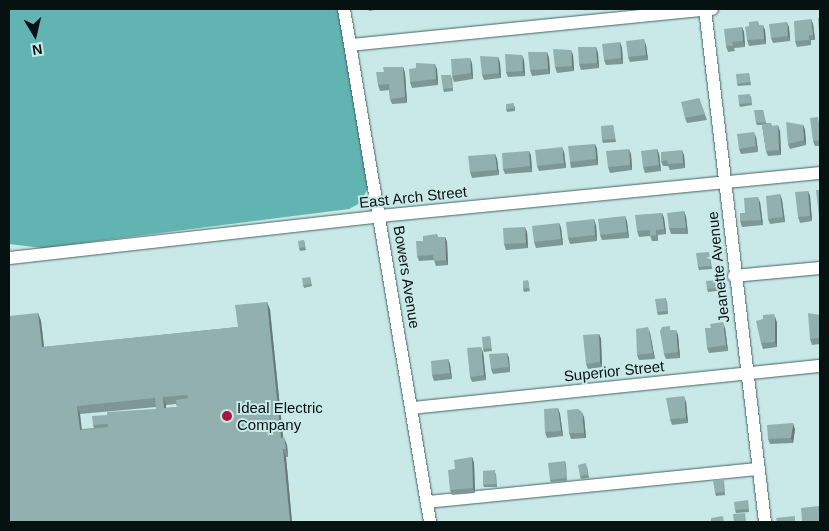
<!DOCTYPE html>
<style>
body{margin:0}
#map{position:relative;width:829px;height:531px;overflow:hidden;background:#c9e9e8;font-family:Helvetica,sans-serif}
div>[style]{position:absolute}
.forest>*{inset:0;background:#62b4b3}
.roads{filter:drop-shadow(0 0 1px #456261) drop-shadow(0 0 1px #456261)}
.minor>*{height:12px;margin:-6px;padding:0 6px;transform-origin:6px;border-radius:6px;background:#fff}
.wall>*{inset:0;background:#7d9796}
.shaded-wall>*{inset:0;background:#667b7a}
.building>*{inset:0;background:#91b0af}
.dots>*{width:14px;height:14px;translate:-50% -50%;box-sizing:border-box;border:2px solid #c9e9e8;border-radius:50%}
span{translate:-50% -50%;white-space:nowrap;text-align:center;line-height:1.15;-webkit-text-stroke:4px #c9e9e8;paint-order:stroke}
.street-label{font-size:15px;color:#061111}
.poi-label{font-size:15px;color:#061111}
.left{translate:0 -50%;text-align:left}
.frame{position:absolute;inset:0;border:10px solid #061111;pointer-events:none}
.north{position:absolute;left:10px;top:10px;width:50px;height:50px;-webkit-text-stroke:4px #c9e9e8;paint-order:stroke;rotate:171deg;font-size:14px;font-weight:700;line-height:20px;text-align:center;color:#061111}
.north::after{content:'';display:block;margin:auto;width:18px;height:22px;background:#061111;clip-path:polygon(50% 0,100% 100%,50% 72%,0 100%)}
</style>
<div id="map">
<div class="forest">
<i style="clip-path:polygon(9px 9px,339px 9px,369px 186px,360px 203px,349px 209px,43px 248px,9px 244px)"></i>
</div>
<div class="roads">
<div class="minor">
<i style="left:344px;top:9px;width:520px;rotate:80.48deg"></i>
<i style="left:705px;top:9px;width:516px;rotate:83.33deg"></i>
<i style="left:350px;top:45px;width:364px;rotate:-5.7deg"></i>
<i style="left:9px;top:258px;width:374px;rotate:-6.4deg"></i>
<i style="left:381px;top:216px;width:441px;rotate:-5.6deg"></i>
<i style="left:734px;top:276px;width:86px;rotate:-5.3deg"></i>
<i style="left:412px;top:408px;width:410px;rotate:-5.9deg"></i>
<i style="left:427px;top:502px;width:333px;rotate:-5.7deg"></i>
</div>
</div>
<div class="wall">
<i style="clip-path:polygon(368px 9px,381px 9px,369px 11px)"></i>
<i style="clip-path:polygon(811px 19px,813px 24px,815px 40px,811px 40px,811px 45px,797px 47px,795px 41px)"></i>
<i style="clip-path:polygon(758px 21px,759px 25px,765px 30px,766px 44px,749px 46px,747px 40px,749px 26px)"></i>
<i style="clip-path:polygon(742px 27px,744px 32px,745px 47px,734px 48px,735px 51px,728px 52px,726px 46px)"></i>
<i style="clip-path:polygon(789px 27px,790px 41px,773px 43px,771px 38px)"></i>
<i style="clip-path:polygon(620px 42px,622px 48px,623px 64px,606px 65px,604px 60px)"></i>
<i style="clip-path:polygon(646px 45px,648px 60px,630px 62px,628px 57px)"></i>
<i style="clip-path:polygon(596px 47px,598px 53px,599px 68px,581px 70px,579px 64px)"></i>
<i style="clip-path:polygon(547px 52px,549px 58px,550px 74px,532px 76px,530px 70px)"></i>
<i style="clip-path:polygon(573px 55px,574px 71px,557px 73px,555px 67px)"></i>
<i style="clip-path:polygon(498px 57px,500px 63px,501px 78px,484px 80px,482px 75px)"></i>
<i style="clip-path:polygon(524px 60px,525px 76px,508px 77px,506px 72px)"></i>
<i style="clip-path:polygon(472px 63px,473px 79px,454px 82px,452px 76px)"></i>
<i style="clip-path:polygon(403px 67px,405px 73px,407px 103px,392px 104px,390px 99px,389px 90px,380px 91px,378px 85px,384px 72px)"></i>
<i style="clip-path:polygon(437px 69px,438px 85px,412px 88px,410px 82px)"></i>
<i style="clip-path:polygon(749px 73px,751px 85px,738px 86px,737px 84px)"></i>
<i style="clip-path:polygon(452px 77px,453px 91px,444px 92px,443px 89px)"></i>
<i style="clip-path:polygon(751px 96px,752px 105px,740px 107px,739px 104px)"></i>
<i style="clip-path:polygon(699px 98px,707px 120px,687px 123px,685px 118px)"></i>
<i style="clip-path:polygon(515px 106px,515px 111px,507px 112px,506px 109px)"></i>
<i style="clip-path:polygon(763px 110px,766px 123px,771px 123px,772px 126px,780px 131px,781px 155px,768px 156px,766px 151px,762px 125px,757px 125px,756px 123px)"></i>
<i style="clip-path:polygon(820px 122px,820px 146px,815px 146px,813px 141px)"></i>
<i style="clip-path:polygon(613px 125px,616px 142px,603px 143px,602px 140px)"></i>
<i style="clip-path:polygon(803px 125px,805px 130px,806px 145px,790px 149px,788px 144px)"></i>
<i style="clip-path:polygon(756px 137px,758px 152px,741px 154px,739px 149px)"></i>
<i style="clip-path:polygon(595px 144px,597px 149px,598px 165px,571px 168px,570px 162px)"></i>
<i style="clip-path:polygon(657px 149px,659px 154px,661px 171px,645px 173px,643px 167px)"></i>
<i style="clip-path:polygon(529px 151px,531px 156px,532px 172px,505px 174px,503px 169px)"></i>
<i style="clip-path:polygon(564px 152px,566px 168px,539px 171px,537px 166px)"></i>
<i style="clip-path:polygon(495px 154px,497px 159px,499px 175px,472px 178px,470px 172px)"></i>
<i style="clip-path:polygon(631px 154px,632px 170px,610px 173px,608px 167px)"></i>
<i style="clip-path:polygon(684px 155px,685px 168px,670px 170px,668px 166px,663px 166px,661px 161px)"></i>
<i style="clip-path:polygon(808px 191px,810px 196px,812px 221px,800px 223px,798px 217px)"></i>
<i style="clip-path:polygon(780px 194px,782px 200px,785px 222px,770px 224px,768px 219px)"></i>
<i style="clip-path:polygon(760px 202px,763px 225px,742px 227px,740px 221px,745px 213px)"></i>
<i style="clip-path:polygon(684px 211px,686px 217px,688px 234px,671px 234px,669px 228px)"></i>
<i style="clip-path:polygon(662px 213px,664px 218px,666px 234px,658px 235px,658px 241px,652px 241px,650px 236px,639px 237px,637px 231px)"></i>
<i style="clip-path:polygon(625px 216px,627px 222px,629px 238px,602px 240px,600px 235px)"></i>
<i style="clip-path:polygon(559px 223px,561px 228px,563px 245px,536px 248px,534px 242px)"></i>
<i style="clip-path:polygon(596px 225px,597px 241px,570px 244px,568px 238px)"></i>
<i style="clip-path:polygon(527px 232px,528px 248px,506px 250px,504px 244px)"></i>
<i style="clip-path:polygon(437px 234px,438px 237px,445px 237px,447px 242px,448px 265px,436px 266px,434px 260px,419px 261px,417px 256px,423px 241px)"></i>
<i style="clip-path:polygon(304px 240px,306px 250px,300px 251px,299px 248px)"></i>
<i style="clip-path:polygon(710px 255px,712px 269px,699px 270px,698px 267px)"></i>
<i style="clip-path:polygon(310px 277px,312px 286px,304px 288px,303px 285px)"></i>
<i style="clip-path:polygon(528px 280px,530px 291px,524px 292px,523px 289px)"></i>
<i style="clip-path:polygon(723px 282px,724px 290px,708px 292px,707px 289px)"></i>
<i style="clip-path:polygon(667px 300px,668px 314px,658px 315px,657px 312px)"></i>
<i style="clip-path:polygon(evenodd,267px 302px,270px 310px,283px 438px,287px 445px,288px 457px,286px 457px,292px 522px,9px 522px,38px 313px,41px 321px,44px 347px,238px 327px,267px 302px,176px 404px,177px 407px,166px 408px,166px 405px,176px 404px,267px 302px,156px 407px,156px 409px,93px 425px,94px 428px,82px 429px,80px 414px,156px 407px)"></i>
<i style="clip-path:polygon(820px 315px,820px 344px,812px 345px,810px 339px)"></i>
<i style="clip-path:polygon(775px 317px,777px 323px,777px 347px,763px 349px,761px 343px,763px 319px)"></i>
<i style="clip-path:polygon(711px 328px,725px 328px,728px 351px,709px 353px,707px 348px)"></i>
<i style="clip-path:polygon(671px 330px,678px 335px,680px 358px,666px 359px,664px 354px)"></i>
<i style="clip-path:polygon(650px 333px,655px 359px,639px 360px,637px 355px)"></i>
<i style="clip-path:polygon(599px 334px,601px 339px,602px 367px,588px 369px,586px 364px)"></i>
<i style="clip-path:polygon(490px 336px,492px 351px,484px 352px,483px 349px)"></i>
<i style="clip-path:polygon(483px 352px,486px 380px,472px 382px,470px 377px)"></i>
<i style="clip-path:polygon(507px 353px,509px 358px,510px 372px,493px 374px,491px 369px)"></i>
<i style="clip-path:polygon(448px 359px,450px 364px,452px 379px,434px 381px,432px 375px)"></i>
<i style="clip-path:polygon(686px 402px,688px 423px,672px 425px,670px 419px)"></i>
<i style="clip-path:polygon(558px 408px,560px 414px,563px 436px,547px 438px,545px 432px)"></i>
<i style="clip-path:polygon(584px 417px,586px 438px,571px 439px,569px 433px)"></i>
<i style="clip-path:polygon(795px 429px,793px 443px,770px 444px,768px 439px)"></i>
<i style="clip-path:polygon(472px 457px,474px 463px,475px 493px,452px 495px,450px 490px,455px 469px)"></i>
<i style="clip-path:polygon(565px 461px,566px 464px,567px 481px,551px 482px,550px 480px)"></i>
<i style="clip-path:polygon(587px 466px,589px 478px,581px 479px,580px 476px)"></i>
<i style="clip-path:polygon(496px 473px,497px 487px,484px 487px,483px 485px)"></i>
<i style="clip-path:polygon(723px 479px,724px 482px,725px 495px,716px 496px,715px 493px)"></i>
<i style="clip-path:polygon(748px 500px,749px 512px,736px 513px,735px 510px)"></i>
</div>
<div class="shaded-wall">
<i style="clip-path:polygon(811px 19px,813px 24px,815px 40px,813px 35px)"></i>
<i style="clip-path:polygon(787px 22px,789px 27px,790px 41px,788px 36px)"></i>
<i style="clip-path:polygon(763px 25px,765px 30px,766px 44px,764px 39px)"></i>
<i style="clip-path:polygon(742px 27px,744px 32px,745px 47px,743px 41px)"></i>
<i style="clip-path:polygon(644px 39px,646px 45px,648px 60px,646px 55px)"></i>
<i style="clip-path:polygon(620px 42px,622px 48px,623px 64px,621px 58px)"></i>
<i style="clip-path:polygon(596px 47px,598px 53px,599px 68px,597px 63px)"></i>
<i style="clip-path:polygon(571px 50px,573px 55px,574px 71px,572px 66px)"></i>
<i style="clip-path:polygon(547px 52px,549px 58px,550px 74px,548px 69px)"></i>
<i style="clip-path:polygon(522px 55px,524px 60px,525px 76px,523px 71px)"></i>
<i style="clip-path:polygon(498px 57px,500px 63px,501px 78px,499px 73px)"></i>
<i style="clip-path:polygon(470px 58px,472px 63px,473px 79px,471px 73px)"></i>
<i style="clip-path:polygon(435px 64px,437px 69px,438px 85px,436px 79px)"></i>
<i style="clip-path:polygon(403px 67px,405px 73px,407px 103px,405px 97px)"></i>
<i style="clip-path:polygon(778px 125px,780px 131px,781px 155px,779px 150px)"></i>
<i style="clip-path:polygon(803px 125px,805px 130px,806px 145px,804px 140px)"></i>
<i style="clip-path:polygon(754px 132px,756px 137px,758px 152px,756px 146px)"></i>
<i style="clip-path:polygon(595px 144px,597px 149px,598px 165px,596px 159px)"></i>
<i style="clip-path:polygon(562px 147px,564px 152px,566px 168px,564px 163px)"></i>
<i style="clip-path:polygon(629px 149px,631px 154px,632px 170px,630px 165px)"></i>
<i style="clip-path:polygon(657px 149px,659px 154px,661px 171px,659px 165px)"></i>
<i style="clip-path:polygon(682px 150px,684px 155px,685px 168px,683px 163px)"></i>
<i style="clip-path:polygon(529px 151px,531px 156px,532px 172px,530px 166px)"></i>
<i style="clip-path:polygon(495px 154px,497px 159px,499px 175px,497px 170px)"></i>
<i style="clip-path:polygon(808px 191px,810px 196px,812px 221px,810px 216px)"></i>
<i style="clip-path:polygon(780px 194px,782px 200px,785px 222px,783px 217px)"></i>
<i style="clip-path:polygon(758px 197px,760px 202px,763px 225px,761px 220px)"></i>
<i style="clip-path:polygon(684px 211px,686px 217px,688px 234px,686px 228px)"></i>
<i style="clip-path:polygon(662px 213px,664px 218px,666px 234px,664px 229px)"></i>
<i style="clip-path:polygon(625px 216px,627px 222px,629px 238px,627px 232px)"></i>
<i style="clip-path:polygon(594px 219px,596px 225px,597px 241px,595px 235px)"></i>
<i style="clip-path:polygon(559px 223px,561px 228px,563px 245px,561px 239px)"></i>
<i style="clip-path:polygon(525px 227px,527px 232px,528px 248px,526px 243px)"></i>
<i style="clip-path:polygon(445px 237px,447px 242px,448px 265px,446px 260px)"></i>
<i style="clip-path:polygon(267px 302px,270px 310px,284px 446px,281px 438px)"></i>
<i style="clip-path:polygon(38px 313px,41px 321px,45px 355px,42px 347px)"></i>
<i style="clip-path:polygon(775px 317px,777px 323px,777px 347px,775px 342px)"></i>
<i style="clip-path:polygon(723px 322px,725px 328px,728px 351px,726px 345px)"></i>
<i style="clip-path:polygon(648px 327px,650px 333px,655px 359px,653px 353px)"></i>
<i style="clip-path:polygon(676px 330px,678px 335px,680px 358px,678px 352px)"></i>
<i style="clip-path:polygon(599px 334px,601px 339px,602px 367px,600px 362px)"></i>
<i style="clip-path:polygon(481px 347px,483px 352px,486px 380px,484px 375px)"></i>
<i style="clip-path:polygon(507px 353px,509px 358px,510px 372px,509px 367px)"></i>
<i style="clip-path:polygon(448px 359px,450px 364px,452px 379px,450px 373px)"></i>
<i style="clip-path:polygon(684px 396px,686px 402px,688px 423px,686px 418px)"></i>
<i style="clip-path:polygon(163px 397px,166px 405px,167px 416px,164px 408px)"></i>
<i style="clip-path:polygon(77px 406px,80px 414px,82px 438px,80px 430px)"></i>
<i style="clip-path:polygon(558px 408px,560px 414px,563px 436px,561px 431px)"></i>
<i style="clip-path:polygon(582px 412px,584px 417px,586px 438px,584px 433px)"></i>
<i style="clip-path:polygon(793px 423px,795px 429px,793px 443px,791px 438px)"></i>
<i style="clip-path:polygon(284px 437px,287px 445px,288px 457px,286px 449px)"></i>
<i style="clip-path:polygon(283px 449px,286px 457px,292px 522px,290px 522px)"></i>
<i style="clip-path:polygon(472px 457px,474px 463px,475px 493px,473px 488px)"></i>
</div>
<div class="building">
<i style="clip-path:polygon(818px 18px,820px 18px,820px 32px,819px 32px)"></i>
<i style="clip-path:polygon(811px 19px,813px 35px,809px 35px,809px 40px,795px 41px,794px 21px)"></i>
<i style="clip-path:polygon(758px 21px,758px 25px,763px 25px,764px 39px,747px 40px,745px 27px,749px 26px,749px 22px)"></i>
<i style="clip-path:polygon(787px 22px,788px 36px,771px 38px,769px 24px)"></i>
<i style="clip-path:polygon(742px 27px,743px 41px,732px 42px,733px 46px,726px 46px,724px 29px)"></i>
<i style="clip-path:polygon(644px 39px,646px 55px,628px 57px,626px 41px)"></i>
<i style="clip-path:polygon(620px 42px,621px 58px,604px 60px,602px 44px)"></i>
<i style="clip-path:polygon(578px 47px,596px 47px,597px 63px,579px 64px)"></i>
<i style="clip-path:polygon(553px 49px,571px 50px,572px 66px,555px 67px)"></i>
<i style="clip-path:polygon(528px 52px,547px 52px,548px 69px,530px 70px)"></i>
<i style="clip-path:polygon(505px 54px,522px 55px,523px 71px,506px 72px)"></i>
<i style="clip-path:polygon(480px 56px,498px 57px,499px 73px,482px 75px)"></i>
<i style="clip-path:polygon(470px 58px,471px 73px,452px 76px,451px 59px)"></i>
<i style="clip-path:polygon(416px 63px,435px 64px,436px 79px,410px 82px,409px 69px,416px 68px)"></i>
<i style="clip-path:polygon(383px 67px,403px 67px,405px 97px,390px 99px,389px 84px,378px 85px,376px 72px,384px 72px)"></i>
<i style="clip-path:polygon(749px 73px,750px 82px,737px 84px,736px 74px)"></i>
<i style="clip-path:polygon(441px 75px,451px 75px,452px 88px,443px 89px)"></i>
<i style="clip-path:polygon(750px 94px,751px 103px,739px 104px,738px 95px)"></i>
<i style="clip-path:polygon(699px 98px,705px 114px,685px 118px,681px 102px)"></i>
<i style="clip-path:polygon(514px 103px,514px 108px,506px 109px,506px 104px)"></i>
<i style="clip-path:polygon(754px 110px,763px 110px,765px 122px,756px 123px)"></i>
<i style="clip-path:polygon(818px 117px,819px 124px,820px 124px,820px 140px,813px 141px,810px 118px)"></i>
<i style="clip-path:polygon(786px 122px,803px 125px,804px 140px,788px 144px)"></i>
<i style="clip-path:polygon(771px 123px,771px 126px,778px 125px,779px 150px,766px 151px,762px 124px)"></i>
<i style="clip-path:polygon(613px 125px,615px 139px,602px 140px,601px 126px)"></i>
<i style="clip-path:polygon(754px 132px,756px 146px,739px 149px,737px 134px)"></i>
<i style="clip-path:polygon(595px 144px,596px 159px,570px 162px,568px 146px)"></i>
<i style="clip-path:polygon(562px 147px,564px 163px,537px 166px,535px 150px)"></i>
<i style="clip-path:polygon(629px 149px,630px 165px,608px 167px,606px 151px)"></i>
<i style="clip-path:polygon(657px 149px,659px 165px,643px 167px,641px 151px)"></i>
<i style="clip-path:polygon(682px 150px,683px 163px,668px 164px,667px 160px,661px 161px,661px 152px)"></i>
<i style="clip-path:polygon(529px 151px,530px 166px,503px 169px,502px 153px)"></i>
<i style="clip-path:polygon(495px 154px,497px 170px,470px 172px,468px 156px)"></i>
<i style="clip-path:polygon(816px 190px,820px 190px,820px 216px,819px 216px)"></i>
<i style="clip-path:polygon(808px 191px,810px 216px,798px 217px,795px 192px)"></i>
<i style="clip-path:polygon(780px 194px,783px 217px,768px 219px,766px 196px)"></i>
<i style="clip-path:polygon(758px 197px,761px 220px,740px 221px,740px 213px,745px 213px,744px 198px)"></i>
<i style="clip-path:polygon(684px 211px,686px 228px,669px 228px,667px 213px)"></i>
<i style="clip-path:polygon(662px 213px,664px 229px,656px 230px,656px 235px,650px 236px,650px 230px,637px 231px,635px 215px)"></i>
<i style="clip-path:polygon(625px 216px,627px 232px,600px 235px,598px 219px)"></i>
<i style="clip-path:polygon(594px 219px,595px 235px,568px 238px,566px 222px)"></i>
<i style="clip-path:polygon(559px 223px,561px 239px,534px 242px,532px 226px)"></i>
<i style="clip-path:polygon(525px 227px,526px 243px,504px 244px,503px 228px)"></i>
<i style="clip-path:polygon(437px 234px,437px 237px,445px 237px,446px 260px,434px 261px,433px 255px,417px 256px,416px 241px,423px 241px,423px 236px)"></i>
<i style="clip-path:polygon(304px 240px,305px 247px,299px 248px,298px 241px)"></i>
<i style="clip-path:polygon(709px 252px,711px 266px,698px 267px,696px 253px)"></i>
<i style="clip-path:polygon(310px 277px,311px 284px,303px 285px,302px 278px)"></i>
<i style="clip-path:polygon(528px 280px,529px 288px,523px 289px,523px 281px)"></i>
<i style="clip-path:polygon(722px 280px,723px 288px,707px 289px,706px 281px)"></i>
<i style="clip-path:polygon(666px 298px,667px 311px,657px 312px,655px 299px)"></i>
<i style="clip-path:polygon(evenodd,267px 302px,281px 438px,284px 437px,286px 449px,283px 449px,290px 522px,9px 522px,9px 316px,38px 313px,42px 347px,238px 327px,235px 305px,267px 302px,187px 395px,188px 398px,176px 400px,177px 407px,164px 408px,163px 397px,187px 395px,267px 302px,155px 398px,156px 409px,107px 412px,107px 415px,92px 416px,93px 425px,108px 424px,108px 427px,80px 430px,77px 406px,155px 398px)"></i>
<i style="clip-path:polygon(808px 313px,820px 315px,820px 338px,810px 339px)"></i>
<i style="clip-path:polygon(774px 314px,775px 317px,775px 342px,761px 343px,756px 321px,763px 319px,763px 315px)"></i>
<i style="clip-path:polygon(723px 322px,726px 345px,707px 348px,705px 328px,711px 328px,710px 324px)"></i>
<i style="clip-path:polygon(670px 326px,670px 330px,676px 330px,678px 352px,664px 354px,660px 331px,662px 327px)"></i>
<i style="clip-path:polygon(648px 327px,653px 353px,637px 355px,636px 329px)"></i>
<i style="clip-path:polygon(599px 334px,600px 362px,586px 364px,583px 335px)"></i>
<i style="clip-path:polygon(490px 336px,491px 348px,483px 349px,482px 337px)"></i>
<i style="clip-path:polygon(481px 347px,484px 375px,470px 377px,467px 348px)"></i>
<i style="clip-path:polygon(507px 353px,509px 367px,491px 369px,489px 354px)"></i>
<i style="clip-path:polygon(448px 359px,450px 373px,432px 375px,431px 361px)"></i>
<i style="clip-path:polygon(684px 396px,686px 418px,670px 419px,666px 398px)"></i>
<i style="clip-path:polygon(558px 408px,561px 431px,545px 432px,544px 409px)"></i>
<i style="clip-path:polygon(578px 409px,582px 412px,584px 433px,569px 433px,567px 410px)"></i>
<i style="clip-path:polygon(793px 423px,791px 438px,768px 439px,767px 425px)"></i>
<i style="clip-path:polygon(472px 457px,473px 488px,450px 490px,448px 470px,455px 469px,454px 460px)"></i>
<i style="clip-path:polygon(565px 461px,566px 478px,550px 480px,548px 463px)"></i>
<i style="clip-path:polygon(586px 463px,588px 475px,580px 476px,578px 465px)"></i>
<i style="clip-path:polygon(495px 470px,496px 484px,483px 485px,483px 471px)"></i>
<i style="clip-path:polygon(723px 479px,724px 492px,715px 493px,713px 480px)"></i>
<i style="clip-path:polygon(748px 500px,748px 509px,735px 510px,734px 502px)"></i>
<i style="clip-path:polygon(819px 506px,820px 522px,802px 522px,801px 508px)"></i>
<i style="clip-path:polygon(745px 513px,746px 522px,734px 522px,733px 514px)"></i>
<i style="clip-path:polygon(723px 516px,724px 522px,711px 522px,711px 518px)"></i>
<i style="clip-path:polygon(795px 516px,795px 522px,777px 522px,776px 518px)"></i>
</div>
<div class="dots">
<i style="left:227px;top:416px;background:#ab163e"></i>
</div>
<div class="street-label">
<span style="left:413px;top:197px;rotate:-6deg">East Arch Street</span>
<span style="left:718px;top:267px;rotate:-96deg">Jeanette Avenue</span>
<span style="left:407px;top:277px;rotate:81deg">Bowers Avenue</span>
<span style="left:614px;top:371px;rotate:-6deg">Superior Street</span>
</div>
<div class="poi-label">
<span class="left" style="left:237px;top:416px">Ideal Electric<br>Company</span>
</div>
<div class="frame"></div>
<div class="north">N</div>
</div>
